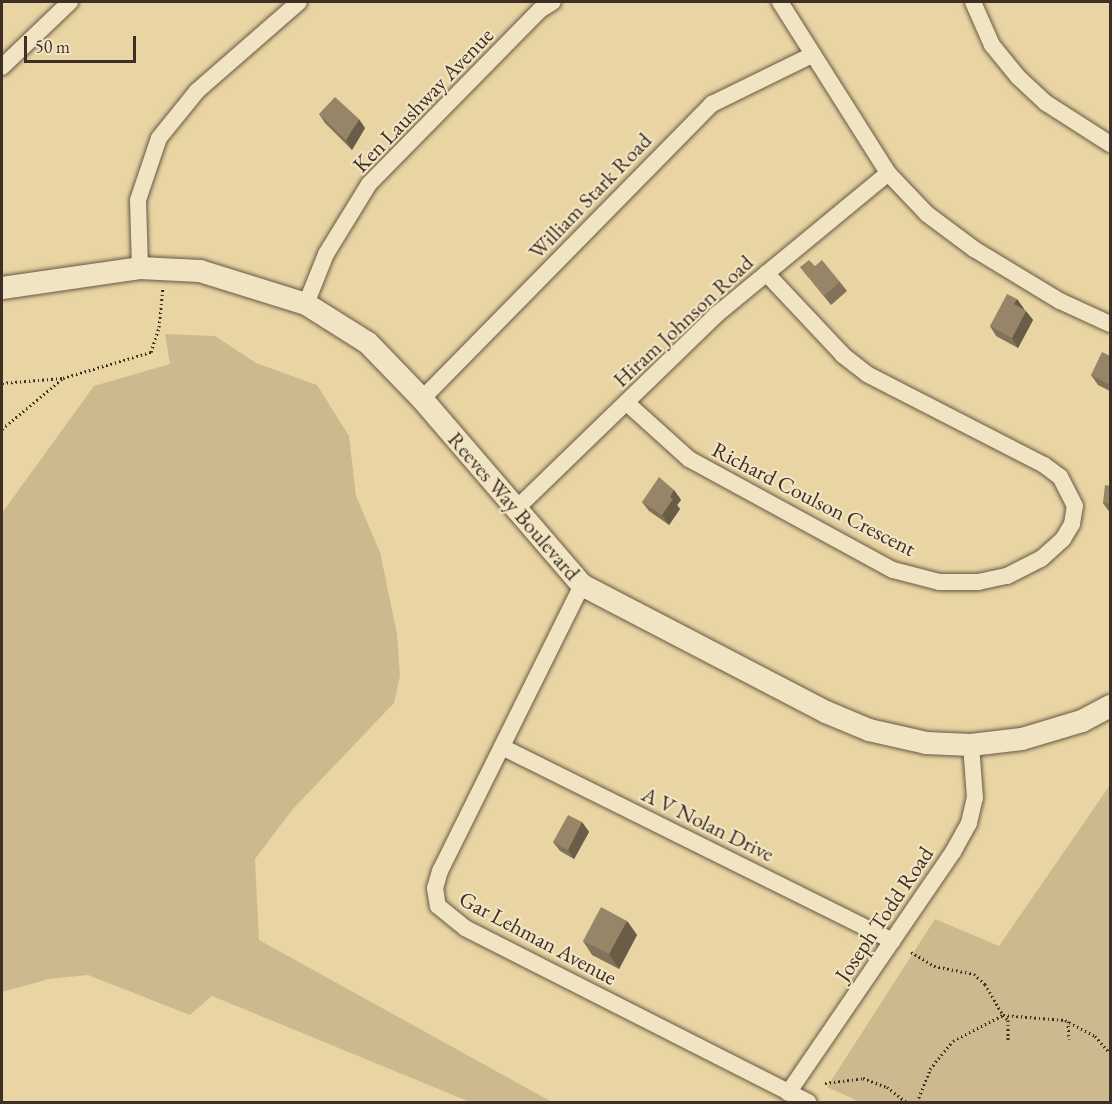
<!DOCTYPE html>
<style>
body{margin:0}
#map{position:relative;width:1112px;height:1104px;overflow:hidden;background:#e9d5a3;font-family:"EB Garamond",serif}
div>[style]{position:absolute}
.green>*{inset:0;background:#ccb98e}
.path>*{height:3px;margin-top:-1.5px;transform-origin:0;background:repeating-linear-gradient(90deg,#3d2e26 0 1.5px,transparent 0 4.5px)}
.roads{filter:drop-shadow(0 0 2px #685845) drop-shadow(0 0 2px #685845)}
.street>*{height:16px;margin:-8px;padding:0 8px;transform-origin:8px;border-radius:8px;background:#f1e4c3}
.secondary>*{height:22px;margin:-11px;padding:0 11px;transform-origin:11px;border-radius:11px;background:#f1e4c3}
.wall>*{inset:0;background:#817259}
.shaded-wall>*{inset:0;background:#695d48}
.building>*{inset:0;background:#968567}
span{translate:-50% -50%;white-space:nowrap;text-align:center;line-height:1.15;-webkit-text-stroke:4.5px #f1e4c3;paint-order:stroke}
.street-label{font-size:22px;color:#3d2e26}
.frame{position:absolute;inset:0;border:3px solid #3d2e26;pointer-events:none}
.scale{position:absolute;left:24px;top:36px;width:112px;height:27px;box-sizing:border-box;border:3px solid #3d2e26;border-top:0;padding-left:8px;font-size:18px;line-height:21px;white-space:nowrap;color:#3d2e26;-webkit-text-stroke:4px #f1e4c3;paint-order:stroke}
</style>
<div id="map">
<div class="green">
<i style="clip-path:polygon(165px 334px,215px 336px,256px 363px,317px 385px,349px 436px,356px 496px,380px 552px,397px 634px,400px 676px,394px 703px,292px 810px,255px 859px,259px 940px,552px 1102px,470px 1102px,212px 996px,190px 1015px,88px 975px,49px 979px,2px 992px,2px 513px,94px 386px,170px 364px)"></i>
<i style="clip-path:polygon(1110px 785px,1110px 1102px,860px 1102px,827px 1087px,935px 919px,999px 946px)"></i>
</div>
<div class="path">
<i style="left:2px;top:383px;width:61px;rotate:-4.7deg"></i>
<i style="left:63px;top:378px;width:92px;rotate:-16.5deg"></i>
<i style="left:151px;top:352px;width:26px;rotate:-72deg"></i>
<i style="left:159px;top:327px;width:40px;rotate:-84.3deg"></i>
<i style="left:2px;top:429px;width:78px;rotate:-39.8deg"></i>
<i style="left:911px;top:952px;width:27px;rotate:31deg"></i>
<i style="left:934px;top:966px;width:41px;rotate:11.3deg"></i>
<i style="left:974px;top:974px;width:15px;rotate:42deg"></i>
<i style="left:985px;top:984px;width:36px;rotate:60deg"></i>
<i style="left:1003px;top:1015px;width:62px;rotate:4.6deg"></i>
<i style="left:1065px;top:1020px;width:34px;rotate:28deg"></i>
<i style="left:1095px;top:1036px;width:23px;rotate:49deg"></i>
<i style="left:1068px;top:1021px;width:18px;rotate:87deg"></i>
<i style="left:825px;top:1083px;width:38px;rotate:-7deg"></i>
<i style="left:863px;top:1078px;width:26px;rotate:21deg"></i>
<i style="left:887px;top:1087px;width:24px;rotate:38deg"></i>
<i style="left:917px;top:1102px;width:35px;rotate:-68deg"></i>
<i style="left:930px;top:1069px;width:36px;rotate:-51deg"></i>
<i style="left:953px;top:1041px;width:56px;rotate:-27.5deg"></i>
<i style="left:1003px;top:1015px;width:7px;rotate:45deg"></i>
<i style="left:1008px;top:1020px;width:20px;rotate:90deg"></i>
<i style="left:1037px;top:1102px;width:2px;rotate:-90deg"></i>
</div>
<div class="roads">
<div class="street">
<i style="left:780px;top:2px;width:202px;rotate:57.7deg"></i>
<i style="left:888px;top:173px;width:57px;rotate:46.4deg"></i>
<i style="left:927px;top:214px;width:59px;rotate:36.7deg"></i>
<i style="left:974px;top:249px;width:100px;rotate:31.2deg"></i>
<i style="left:1060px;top:301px;width:55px;rotate:24.7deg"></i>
<i style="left:973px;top:2px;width:47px;rotate:66.2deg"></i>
<i style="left:992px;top:45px;width:41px;rotate:50.9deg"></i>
<i style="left:1018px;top:77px;width:38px;rotate:43deg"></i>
<i style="left:1046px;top:103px;width:76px;rotate:32.6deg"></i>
<i style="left:2px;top:67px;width:94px;rotate:-43.7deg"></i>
<i style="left:140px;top:268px;width:68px;rotate:-91.7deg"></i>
<i style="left:138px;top:200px;width:65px;rotate:-71.3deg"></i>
<i style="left:159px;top:138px;width:60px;rotate:-51deg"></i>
<i style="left:197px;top:91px;width:135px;rotate:-41.1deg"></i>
<i style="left:306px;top:304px;width:54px;rotate:-68.2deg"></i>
<i style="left:326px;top:254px;width:82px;rotate:-58.4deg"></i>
<i style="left:369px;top:184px;width:244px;rotate:-45.5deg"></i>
<i style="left:540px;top:10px;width:15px;rotate:-32deg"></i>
<i style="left:422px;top:399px;width:414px;rotate:-45.5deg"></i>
<i style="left:712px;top:104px;width:111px;rotate:-26.1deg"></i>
<i style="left:628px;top:404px;width:82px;rotate:42deg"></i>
<i style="left:689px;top:459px;width:232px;rotate:28.6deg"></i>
<i style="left:893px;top:570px;width:48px;rotate:14.6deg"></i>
<i style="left:939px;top:582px;width:39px"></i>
<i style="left:978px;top:582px;width:30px;rotate:-12deg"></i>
<i style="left:1007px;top:576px;width:38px;rotate:-27deg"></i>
<i style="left:1041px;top:559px;width:30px;rotate:-42deg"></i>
<i style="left:1063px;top:539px;width:17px;rotate:-59deg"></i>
<i style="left:1072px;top:524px;width:18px;rotate:-81deg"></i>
<i style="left:1075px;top:506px;width:33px;rotate:-117deg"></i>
<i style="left:1060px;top:477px;width:20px;rotate:-143deg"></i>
<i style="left:1044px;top:465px;width:199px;rotate:-152.8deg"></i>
<i style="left:867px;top:374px;width:31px;rotate:-142deg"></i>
<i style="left:843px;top:355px;width:112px;rotate:-133.2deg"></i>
<i style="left:515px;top:510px;width:280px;rotate:-44.1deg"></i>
<i style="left:716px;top:315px;width:223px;rotate:-39.5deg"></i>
<i style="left:582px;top:585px;width:319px;rotate:116.4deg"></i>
<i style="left:440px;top:871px;width:18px;rotate:106deg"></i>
<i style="left:435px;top:888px;width:18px;rotate:81deg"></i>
<i style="left:438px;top:906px;width:35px;rotate:39deg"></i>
<i style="left:465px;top:928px;width:385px;rotate:26.9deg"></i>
<i style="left:502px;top:747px;width:436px;rotate:26.4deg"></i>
<i style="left:788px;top:1093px;width:292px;rotate:-55.6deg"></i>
<i style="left:953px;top:852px;width:33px;rotate:-61deg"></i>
<i style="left:969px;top:823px;width:26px;rotate:-77deg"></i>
<i style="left:975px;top:798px;width:53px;rotate:-94.3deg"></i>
</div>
<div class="secondary">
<i style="left:2px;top:288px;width:139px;rotate:-8.2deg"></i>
<i style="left:140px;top:268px;width:60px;rotate:2.9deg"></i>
<i style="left:200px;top:271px;width:111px;rotate:17.3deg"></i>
<i style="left:306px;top:304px;width:73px;rotate:32.2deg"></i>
<i style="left:368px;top:343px;width:78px;rotate:46deg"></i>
<i style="left:422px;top:399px;width:245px;rotate:49.3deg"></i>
<i style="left:582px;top:585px;width:275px;rotate:27.5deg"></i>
<i style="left:826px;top:712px;width:47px;rotate:22.7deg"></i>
<i style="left:869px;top:730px;width:58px;rotate:12.8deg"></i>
<i style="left:926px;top:743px;width:45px;rotate:2.5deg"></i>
<i style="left:971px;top:745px;width:51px;rotate:-6.7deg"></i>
<i style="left:1022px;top:739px;width:63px;rotate:-16.7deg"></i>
<i style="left:1082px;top:721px;width:32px;rotate:-28deg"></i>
</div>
</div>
<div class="wall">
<i style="clip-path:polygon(319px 114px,365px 128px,352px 150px,325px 123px)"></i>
<i style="clip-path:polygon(815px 266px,840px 282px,847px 291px,831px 305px,800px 267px)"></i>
<i style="clip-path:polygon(1017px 299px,1024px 309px,1033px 320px,1018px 348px,996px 336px,990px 326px)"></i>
<i style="clip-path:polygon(1110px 356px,1110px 391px,1098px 385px,1091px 375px)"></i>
<i style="clip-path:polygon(1110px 486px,1110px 513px,1103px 503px)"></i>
<i style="clip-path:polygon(674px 490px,681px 500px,677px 505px,680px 509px,669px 525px,649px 511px,642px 502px)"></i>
<i style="clip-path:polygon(582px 822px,589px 832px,574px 859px,560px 851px,553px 842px)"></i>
<i style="clip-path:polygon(627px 921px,637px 935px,619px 969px,592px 955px,583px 941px)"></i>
</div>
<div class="shaded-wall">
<i style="clip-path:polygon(359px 119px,365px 128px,352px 150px,346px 140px)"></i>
<i style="clip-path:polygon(1017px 299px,1024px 309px,1021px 314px,1014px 304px)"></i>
<i style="clip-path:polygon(1026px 311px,1033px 320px,1018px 348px,1012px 338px)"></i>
<i style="clip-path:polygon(674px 490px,681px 500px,677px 505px,680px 509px,669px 525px,662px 515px,670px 497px)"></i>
<i style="clip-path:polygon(582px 822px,589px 832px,574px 859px,568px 850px)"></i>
<i style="clip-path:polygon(627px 921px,637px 935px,619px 969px,609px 954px)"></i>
</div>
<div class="building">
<i style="clip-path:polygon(335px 97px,359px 119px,346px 140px,319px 114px)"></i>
<i style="clip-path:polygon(809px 260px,815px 266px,822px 260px,840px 282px,824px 296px,800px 267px)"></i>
<i style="clip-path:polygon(1007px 294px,1017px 299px,1014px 304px,1026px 311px,1012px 338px,990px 326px)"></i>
<i style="clip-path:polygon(1102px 352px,1110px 356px,1110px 385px,1091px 375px)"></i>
<i style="clip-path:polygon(659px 477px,674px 490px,670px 497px,673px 499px,662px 515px,642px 502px)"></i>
<i style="clip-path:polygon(1105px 485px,1110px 486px,1110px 504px,1103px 503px)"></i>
<i style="clip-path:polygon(568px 815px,582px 822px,568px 850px,553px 842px)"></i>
<i style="clip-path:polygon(601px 907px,627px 921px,609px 954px,583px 941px)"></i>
</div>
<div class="street-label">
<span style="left:423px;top:100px;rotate:-46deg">Ken Laushway Avenue</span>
<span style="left:590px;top:196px;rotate:-46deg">William Stark Road</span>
<span style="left:683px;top:321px;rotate:-43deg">Hiram Johnson Road</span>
<span style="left:814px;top:499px;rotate:27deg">Richard Coulson Crescent</span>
<span style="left:514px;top:506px;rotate:49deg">Reeves Way Boulevard</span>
<span style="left:708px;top:824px;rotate:26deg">A V Nolan Drive</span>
<span style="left:884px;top:914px;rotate:-56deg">Joseph Todd Road</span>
<span style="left:538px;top:938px;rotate:28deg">Gar Lehman Avenue</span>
</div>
<div class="frame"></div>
<div class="scale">50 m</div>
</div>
